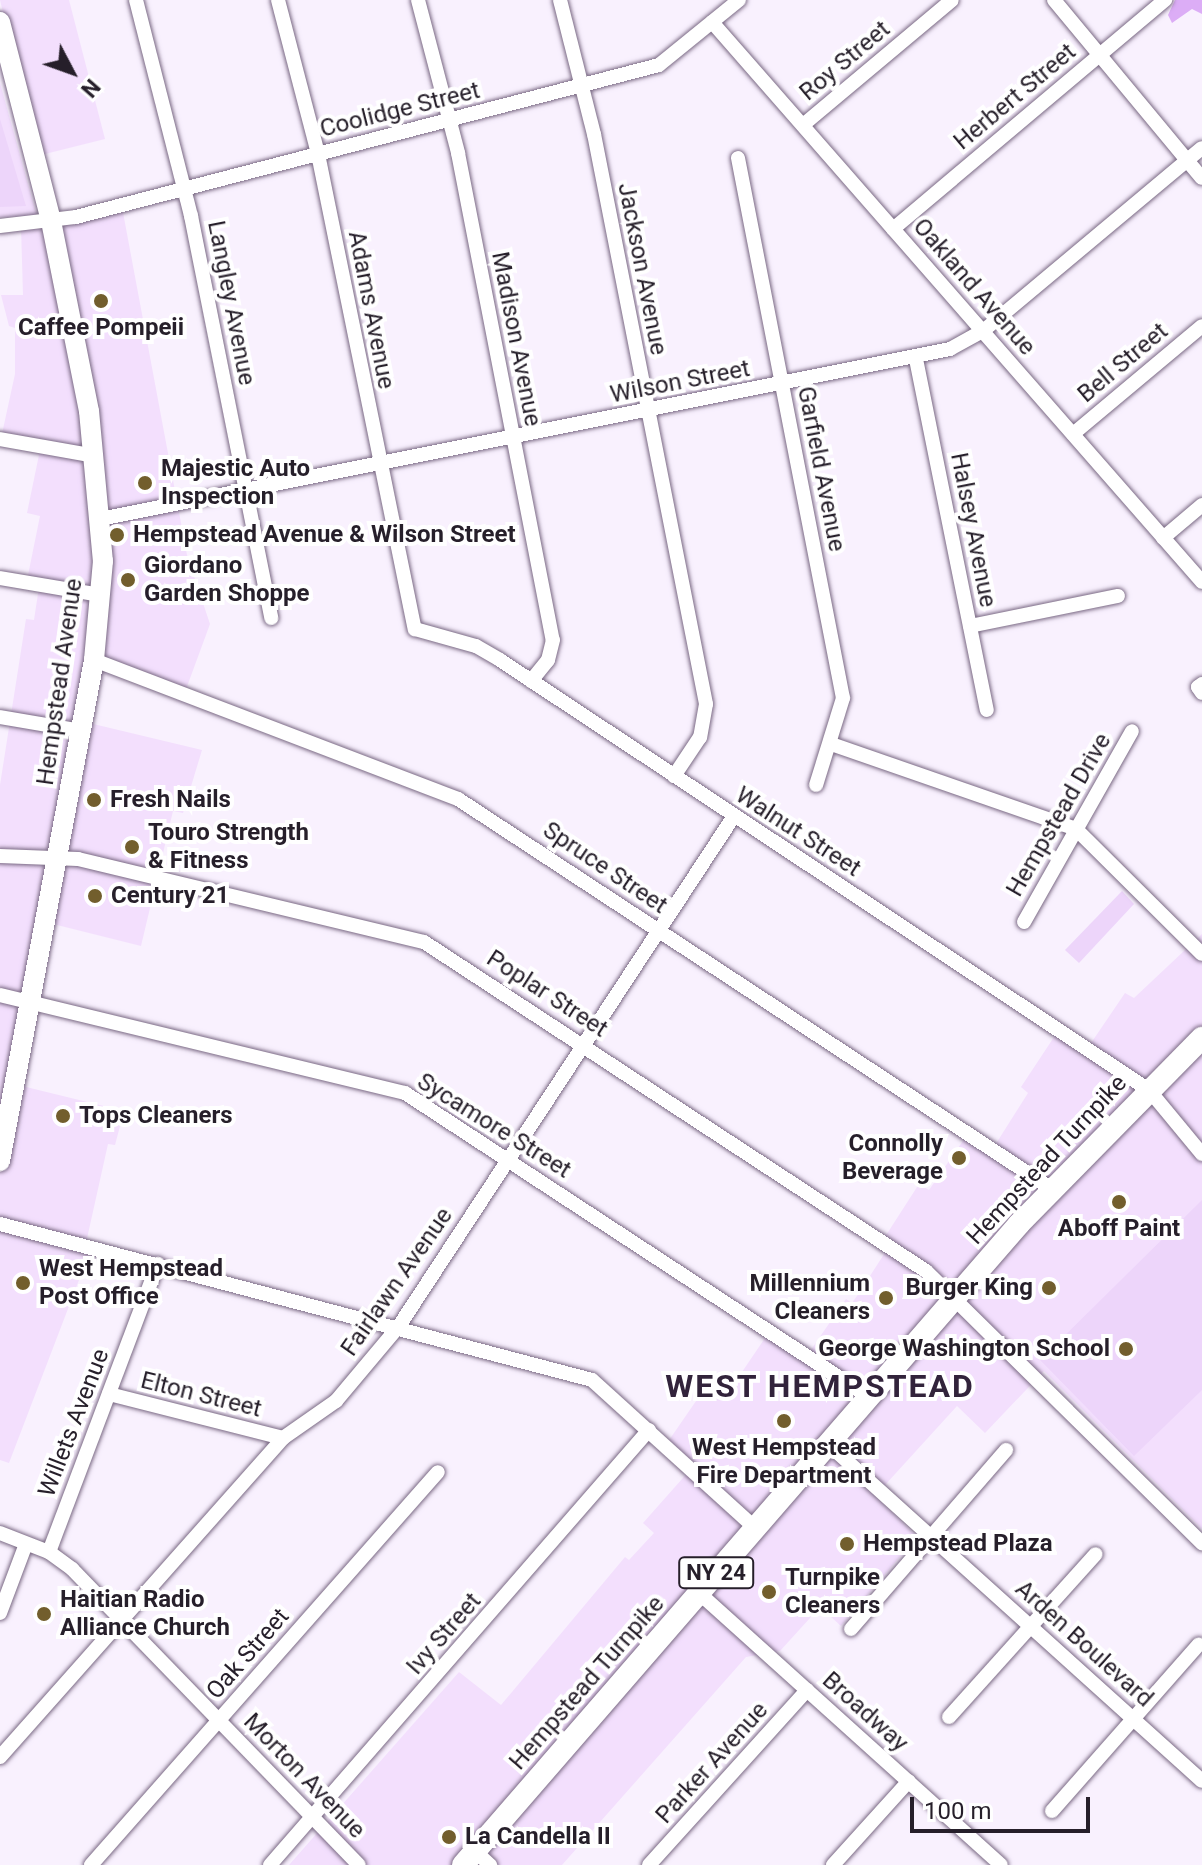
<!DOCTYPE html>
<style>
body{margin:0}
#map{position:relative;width:1202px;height:1865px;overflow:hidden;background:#f9f1fe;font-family:Roboto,sans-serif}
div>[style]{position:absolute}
.built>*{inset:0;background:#f3dffd}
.green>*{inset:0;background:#edd5fa}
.forest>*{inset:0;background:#dcadf6}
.roads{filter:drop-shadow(0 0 2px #796883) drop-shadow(0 0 2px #796883)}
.street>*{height:14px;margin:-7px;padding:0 7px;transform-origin:7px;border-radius:7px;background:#fff}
.secondary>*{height:20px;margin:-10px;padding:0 10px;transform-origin:10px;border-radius:10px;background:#fff}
.primary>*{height:22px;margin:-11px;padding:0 11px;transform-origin:11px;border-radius:11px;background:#fff}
.dots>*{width:22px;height:22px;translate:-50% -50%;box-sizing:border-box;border:4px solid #fff;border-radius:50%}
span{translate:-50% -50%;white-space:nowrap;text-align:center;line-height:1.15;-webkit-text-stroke:8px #fff;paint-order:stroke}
.shield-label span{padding:2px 6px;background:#fff;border:2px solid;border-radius:6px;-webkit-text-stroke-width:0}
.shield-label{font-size:22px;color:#261f2a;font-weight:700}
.street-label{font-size:24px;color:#261f2a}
.poi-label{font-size:24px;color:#261f2a;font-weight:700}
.left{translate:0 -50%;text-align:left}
.right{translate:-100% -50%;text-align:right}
.district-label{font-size:32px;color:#32233b;font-weight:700;letter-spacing:2px}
.north{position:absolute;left:32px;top:32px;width:80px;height:80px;-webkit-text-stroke:6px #fff;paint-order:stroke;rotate:131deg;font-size:22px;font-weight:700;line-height:32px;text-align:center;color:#261f2a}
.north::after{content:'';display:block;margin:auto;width:28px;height:36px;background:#261f2a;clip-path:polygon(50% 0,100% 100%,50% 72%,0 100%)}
.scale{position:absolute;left:910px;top:1797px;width:180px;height:36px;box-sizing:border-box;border:4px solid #261f2a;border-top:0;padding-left:10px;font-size:24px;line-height:28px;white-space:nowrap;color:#261f2a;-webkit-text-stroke:6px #fff;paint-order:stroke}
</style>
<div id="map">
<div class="built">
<i style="clip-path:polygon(0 0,69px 0,105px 139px,37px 156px)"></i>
<i style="clip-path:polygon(0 83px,37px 216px,0 217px)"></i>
<i style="clip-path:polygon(122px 207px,187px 555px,210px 624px,185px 692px,96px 659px,85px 722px,202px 750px,183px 813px,173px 811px,141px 946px,49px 923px,18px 1085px,124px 1111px,115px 1145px,108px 1144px,86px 1243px,92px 1246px,9px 1463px,0 1460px,0 785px,26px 619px,34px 620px,39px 587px,26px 585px,40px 516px,27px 513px,40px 450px,0 443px,15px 374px,15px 328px,9px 326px,1px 295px,23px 295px,21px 227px)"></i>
<i style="clip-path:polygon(1202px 934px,1202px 1529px,1044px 1371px,985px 1433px,957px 1406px,875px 1496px,917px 1537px,841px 1626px,820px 1607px,780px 1651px,746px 1657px,562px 1865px,289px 1865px,459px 1672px,501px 1705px,625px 1557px,629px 1560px,654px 1533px,643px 1523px,690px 1470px,665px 1446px,705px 1388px,723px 1400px,769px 1332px,806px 1357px,846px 1299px,852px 1303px,859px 1293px,888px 1248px,881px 1243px,919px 1184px,929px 1190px,967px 1135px,992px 1150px,1028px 1093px,1021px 1087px,1058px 1031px,1087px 1049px,1125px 993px,1134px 998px)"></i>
</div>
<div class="green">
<i style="clip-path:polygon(0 119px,26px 206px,0 207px)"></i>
<i style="clip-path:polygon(1122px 891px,1134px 904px,1079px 963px,1065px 950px)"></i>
<i style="clip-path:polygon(1202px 1200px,1202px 1390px,1134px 1456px,1040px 1360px)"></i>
</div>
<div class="forest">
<i style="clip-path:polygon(1175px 0,1202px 0,1202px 14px,1192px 9px,1172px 23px,1168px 15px)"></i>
</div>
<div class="roads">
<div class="street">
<i style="left:136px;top:0;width:223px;rotate:75.7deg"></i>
<i style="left:191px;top:216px;width:410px;rotate:78.7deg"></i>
<i style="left:278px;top:0;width:159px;rotate:75.4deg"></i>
<i style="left:318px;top:154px;width:485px;rotate:78.5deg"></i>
<i style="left:415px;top:629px;width:63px;rotate:15.6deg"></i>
<i style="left:476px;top:646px;width:28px;rotate:30deg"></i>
<i style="left:500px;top:660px;width:779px;rotate:33.53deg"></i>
<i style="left:1149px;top:1090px;width:83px;rotate:50.4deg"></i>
<i style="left:418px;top:0;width:158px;rotate:75.3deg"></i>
<i style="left:458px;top:153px;width:496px;rotate:79deg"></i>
<i style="left:553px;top:640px;width:21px;rotate:104deg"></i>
<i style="left:548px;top:660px;width:27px;rotate:129deg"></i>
<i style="left:560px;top:0;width:138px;rotate:75.8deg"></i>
<i style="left:594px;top:134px;width:581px;rotate:78.88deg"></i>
<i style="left:706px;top:704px;width:34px;rotate:100deg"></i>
<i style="left:700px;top:737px;width:47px;rotate:123.7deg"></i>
<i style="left:1054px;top:0;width:231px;rotate:50.3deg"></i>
<i style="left:712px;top:22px;width:744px;rotate:48.81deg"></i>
<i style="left:803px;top:125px;width:194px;rotate:-40deg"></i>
<i style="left:738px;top:158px;width:550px;rotate:79deg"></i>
<i style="left:843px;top:698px;width:91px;rotate:107.2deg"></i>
<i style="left:0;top:226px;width:77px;rotate:-6.8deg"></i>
<i style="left:76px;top:217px;width:602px;rotate:-14.61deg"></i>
<i style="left:659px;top:65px;width:103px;rotate:-39.1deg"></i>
<i style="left:893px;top:229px;width:356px;rotate:-40.1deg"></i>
<i style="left:916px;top:359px;width:358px;rotate:78.6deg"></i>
<i style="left:1073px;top:434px;width:168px;rotate:-39.9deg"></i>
<i style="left:0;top:439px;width:97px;rotate:10.1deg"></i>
<i style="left:100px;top:519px;width:867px;rotate:-11.31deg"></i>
<i style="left:950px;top:349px;width:38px;rotate:-29deg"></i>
<i style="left:983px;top:331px;width:285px;rotate:-39.9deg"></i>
<i style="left:1163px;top:538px;width:51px;rotate:-40.2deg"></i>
<i style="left:0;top:578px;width:101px;rotate:9.6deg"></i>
<i style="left:970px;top:626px;width:151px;rotate:-11.5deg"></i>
<i style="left:94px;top:660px;width:390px;rotate:20.9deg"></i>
<i style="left:458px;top:799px;width:711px;rotate:33.29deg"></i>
<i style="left:1202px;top:684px;width:5px;rotate:143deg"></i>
<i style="left:1198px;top:687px;width:7px;rotate:56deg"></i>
<i style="left:0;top:717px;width:83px;rotate:9.7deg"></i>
<i style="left:831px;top:744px;width:259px;rotate:19.1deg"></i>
<i style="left:1076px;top:829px;width:177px;rotate:44.8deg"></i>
<i style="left:0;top:856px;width:78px;rotate:2.2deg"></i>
<i style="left:78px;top:859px;width:356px;rotate:13.5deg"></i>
<i style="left:424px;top:942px;width:600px;rotate:33.24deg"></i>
<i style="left:926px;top:1271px;width:388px;rotate:44.6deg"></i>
<i style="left:1024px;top:922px;width:219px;rotate:-60.5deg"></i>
<i style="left:0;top:995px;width:417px;rotate:13.6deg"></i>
<i style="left:405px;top:1093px;width:555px;rotate:33.23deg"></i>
<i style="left:0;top:1224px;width:612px;rotate:14.76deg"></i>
<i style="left:592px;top:1380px;width:220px;rotate:42.2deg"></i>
<i style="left:109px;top:1394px;width:179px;rotate:14.2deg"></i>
<i style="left:828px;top:1444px;width:503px;rotate:42.02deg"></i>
<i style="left:0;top:1533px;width:53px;rotate:21.2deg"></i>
<i style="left:49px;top:1552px;width:29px;rotate:36deg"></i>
<i style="left:72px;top:1569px;width:412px;rotate:45.9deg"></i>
<i style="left:49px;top:1552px;width:308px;rotate:-69.3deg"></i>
<i style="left:699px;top:1593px;width:406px;rotate:42deg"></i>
<i style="left:0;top:1613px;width:74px;rotate:-69.4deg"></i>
<i style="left:851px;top:1629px;width:237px;rotate:-49.1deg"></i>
<i style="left:949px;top:1717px;width:219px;rotate:-48deg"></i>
<i style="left:0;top:1757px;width:426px;rotate:-48.4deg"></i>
<i style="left:283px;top:1438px;width:65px;rotate:-34.9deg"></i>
<i style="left:336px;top:1401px;width:98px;rotate:-50deg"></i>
<i style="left:399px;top:1326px;width:610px;rotate:-56.7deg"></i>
<i style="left:1052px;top:1811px;width:222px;rotate:-48.6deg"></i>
<i style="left:475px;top:1851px;width:21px;rotate:43deg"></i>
<i style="left:91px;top:1865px;width:524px;rotate:-48.56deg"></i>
<i style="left:270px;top:1865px;width:577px;rotate:-48.94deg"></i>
<i style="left:649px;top:1865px;width:236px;rotate:-47.9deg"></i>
<i style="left:833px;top:1865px;width:113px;rotate:-47.9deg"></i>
</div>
<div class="secondary">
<i style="left:0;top:22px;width:205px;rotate:75.6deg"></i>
<i style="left:51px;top:221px;width:194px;rotate:78.7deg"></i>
<i style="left:89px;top:411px;width:151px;rotate:84.7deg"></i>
<i style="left:103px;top:561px;width:99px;rotate:95.2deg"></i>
<i style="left:94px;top:660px;width:510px;rotate:100.63deg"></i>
</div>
<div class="primary">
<i style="left:463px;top:1865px;width:849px;rotate:-49.06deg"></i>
<i style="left:1019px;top:1224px;width:261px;rotate:-45.5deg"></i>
</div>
</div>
<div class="dots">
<i style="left:101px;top:301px;background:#725e2d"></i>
<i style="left:145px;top:483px;background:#725e2d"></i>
<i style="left:117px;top:535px;background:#725e2d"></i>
<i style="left:128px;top:580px;background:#725e2d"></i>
<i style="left:94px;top:800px;background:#725e2d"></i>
<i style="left:132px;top:847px;background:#725e2d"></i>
<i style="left:95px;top:896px;background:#725e2d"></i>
<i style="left:63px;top:1116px;background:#725e2d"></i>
<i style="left:959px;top:1158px;background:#725e2d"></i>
<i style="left:1119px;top:1202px;background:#725e2d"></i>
<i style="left:23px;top:1283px;background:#725e2d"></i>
<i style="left:1049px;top:1288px;background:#725e2d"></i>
<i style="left:886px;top:1298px;background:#725e2d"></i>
<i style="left:1126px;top:1349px;background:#725e2d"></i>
<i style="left:784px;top:1421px;background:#725e2d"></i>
<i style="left:847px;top:1544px;background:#725e2d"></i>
<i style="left:769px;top:1592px;background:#725e2d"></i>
<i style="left:44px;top:1614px;background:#725e2d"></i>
<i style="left:449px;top:1837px;background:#725e2d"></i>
</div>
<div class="shield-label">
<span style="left:716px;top:1573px">NY 24</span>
</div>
<div class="street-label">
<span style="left:845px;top:61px;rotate:-40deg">Roy Street</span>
<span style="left:1015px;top:97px;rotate:-40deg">Herbert Street</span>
<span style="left:400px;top:110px;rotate:-14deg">Coolidge Street</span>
<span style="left:642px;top:269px;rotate:79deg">Jackson Avenue</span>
<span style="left:974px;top:287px;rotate:49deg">Oakland Avenue</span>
<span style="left:231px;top:303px;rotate:79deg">Langley Avenue</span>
<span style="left:371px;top:310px;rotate:79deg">Adams Avenue</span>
<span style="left:516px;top:339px;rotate:79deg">Madison Avenue</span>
<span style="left:1123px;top:363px;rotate:-40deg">Bell Street</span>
<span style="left:680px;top:382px;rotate:-11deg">Wilson Street</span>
<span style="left:821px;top:469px;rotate:79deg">Garfield Avenue</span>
<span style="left:973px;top:530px;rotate:79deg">Halsey Avenue</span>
<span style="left:60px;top:682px;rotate:-82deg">Hempstead Avenue</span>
<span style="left:1059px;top:815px;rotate:-60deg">Hempstead Drive</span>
<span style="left:798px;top:832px;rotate:33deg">Walnut Street</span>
<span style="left:605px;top:868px;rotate:34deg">Spruce Street</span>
<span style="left:547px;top:994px;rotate:33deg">Poplar Street</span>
<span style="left:494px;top:1126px;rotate:32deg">Sycamore Street</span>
<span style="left:1047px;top:1160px;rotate:-47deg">Hempstead Turnpike</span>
<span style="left:397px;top:1282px;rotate:-55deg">Fairlawn Avenue</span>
<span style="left:201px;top:1395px;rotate:14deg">Elton Street</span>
<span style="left:74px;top:1423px;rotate:-69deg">Willets Avenue</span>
<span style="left:444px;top:1634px;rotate:-49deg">Ivy Street</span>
<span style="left:1084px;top:1644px;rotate:42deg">Arden Boulevard</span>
<span style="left:248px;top:1654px;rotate:-49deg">Oak Street</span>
<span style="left:587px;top:1683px;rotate:-49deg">Hempstead Turnpike</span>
<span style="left:865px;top:1712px;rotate:42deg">Broadway</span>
<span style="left:712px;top:1763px;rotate:-48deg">Parker Avenue</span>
<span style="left:304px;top:1776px;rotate:46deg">Morton Avenue</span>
</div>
<div class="poi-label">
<span style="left:101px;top:328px">Caffee Pompeii</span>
<span class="left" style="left:161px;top:483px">Majestic Auto<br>Inspection</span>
<span class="left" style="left:133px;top:535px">Hempstead Avenue &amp; Wilson Street</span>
<span class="left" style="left:144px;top:580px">Giordano<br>Garden Shoppe</span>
<span class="left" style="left:110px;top:800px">Fresh Nails</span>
<span class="left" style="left:148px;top:847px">Touro Strength<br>&amp; Fitness</span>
<span class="left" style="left:111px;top:896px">Century 21</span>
<span class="left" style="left:79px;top:1116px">Tops Cleaners</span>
<span class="right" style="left:943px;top:1158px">Connolly<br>Beverage</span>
<span style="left:1119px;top:1229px">Aboff Paint</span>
<span class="left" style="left:39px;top:1283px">West Hempstead<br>Post Office</span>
<span class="right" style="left:870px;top:1298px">Millennium<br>Cleaners</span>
<span class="right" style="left:1033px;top:1288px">Burger King</span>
<span class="right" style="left:1110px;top:1349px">George Washington School</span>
<span style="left:784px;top:1462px">West Hempstead<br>Fire Department</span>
<span class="left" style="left:863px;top:1544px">Hempstead Plaza</span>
<span class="left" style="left:785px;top:1592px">Turnpike<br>Cleaners</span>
<span class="left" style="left:60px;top:1614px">Haitian Radio<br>Alliance Church</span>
<span class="left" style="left:465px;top:1837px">La Candella II</span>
</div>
<div class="district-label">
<span style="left:820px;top:1386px">WEST HEMPSTEAD</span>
</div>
<div class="north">N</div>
<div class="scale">100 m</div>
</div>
